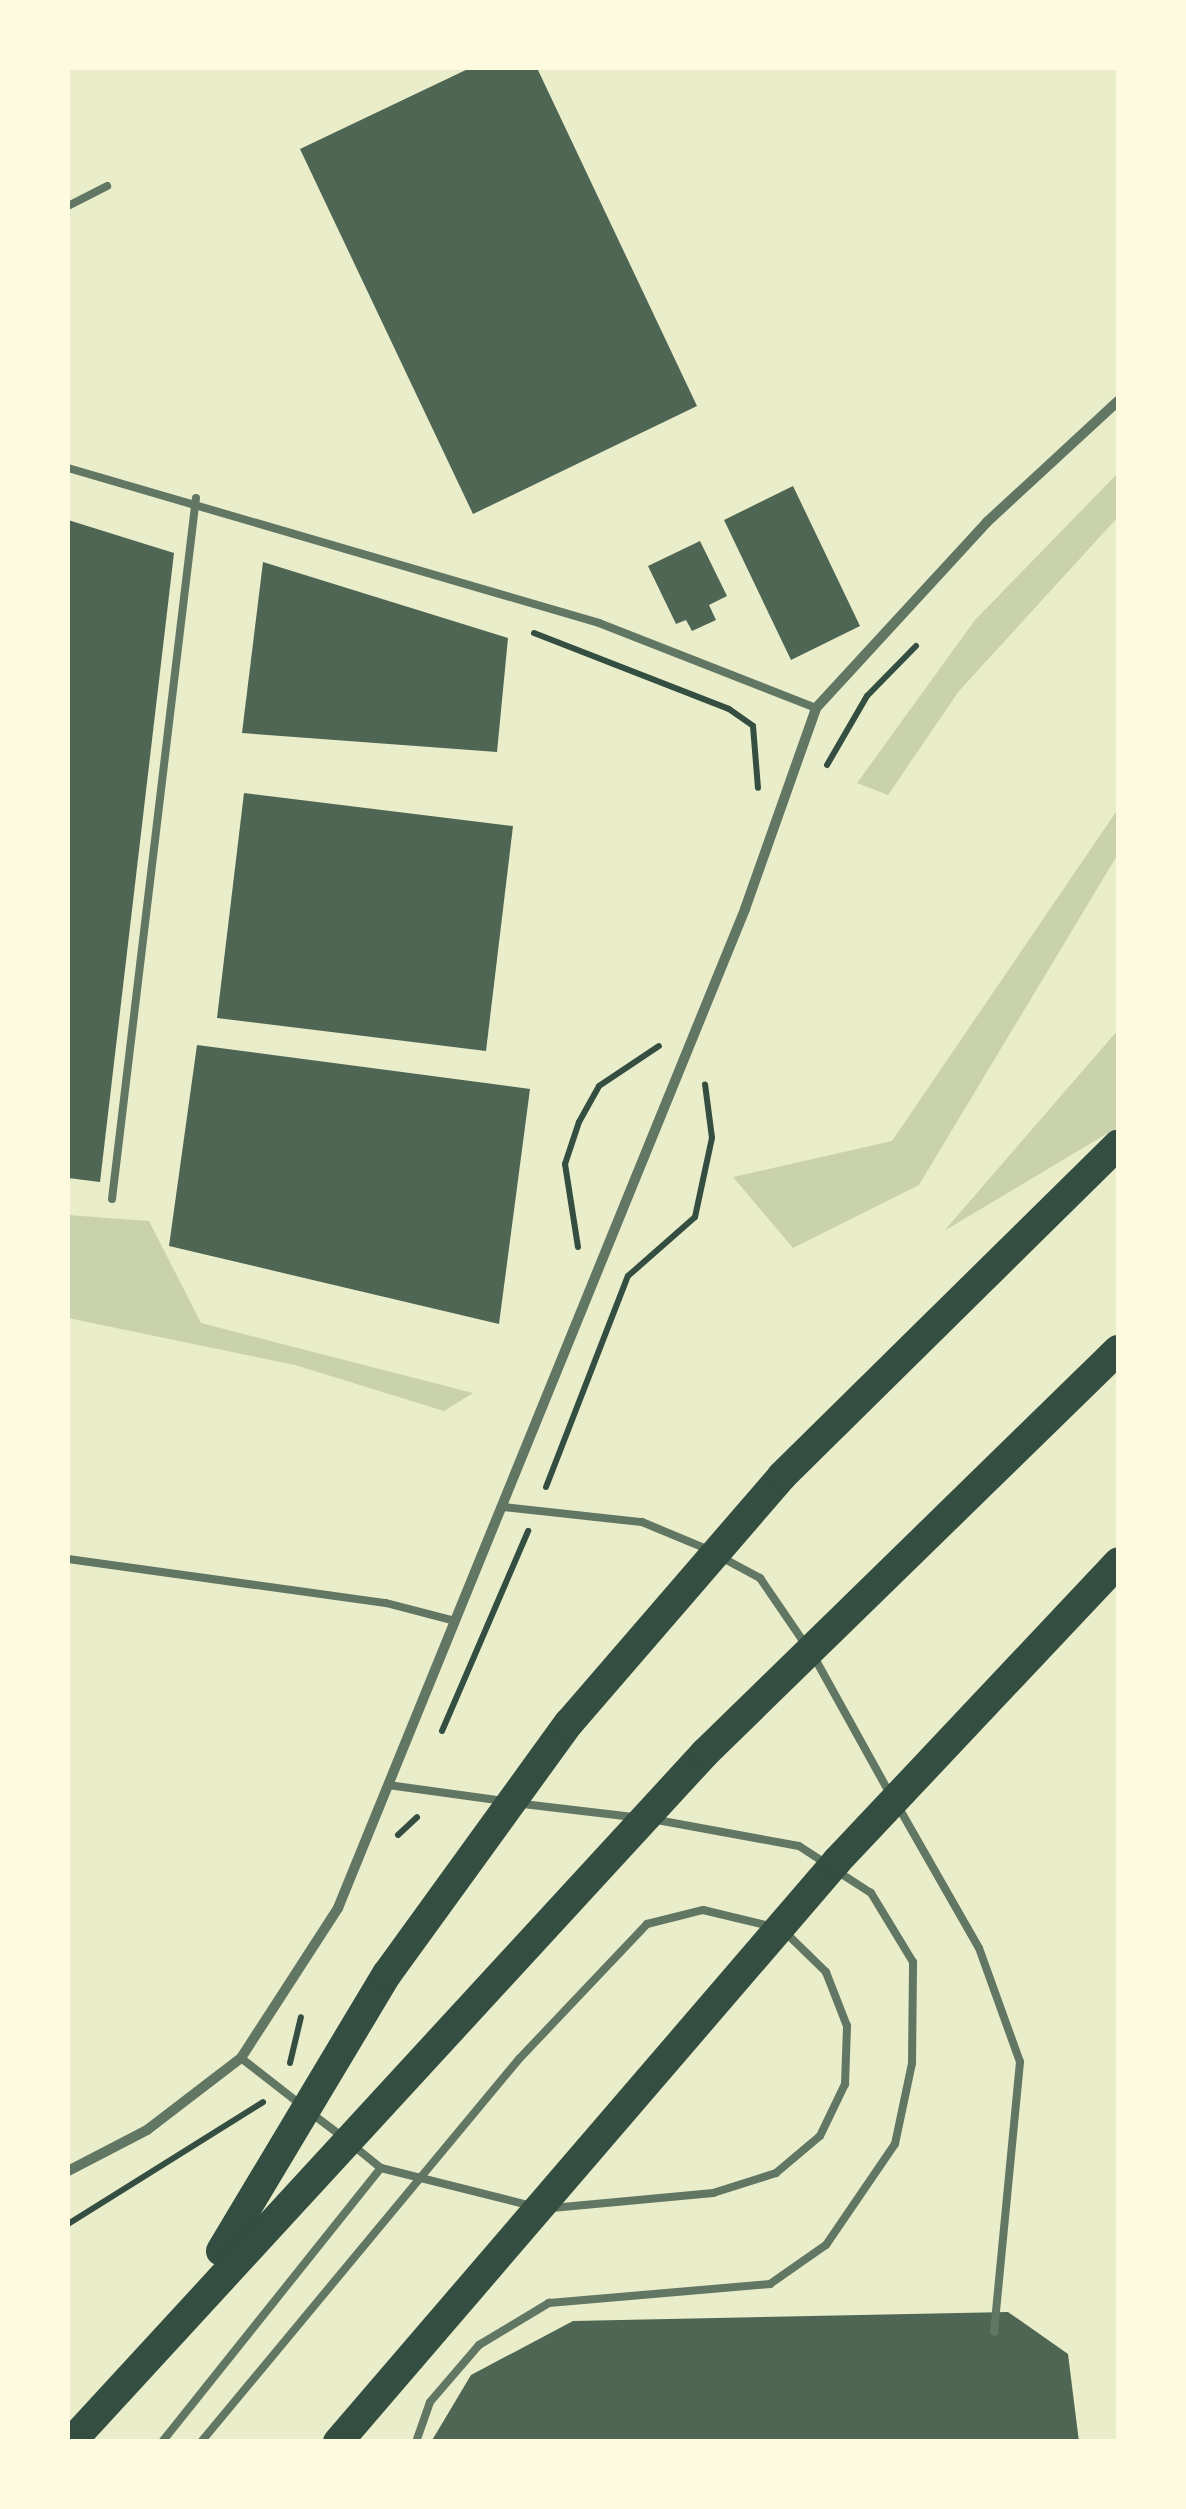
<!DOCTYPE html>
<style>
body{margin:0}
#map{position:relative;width:1186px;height:2509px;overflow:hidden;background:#e9edc9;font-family:"Golos Text",sans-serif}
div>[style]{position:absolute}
.green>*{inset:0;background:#cad2ad}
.building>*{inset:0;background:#4f6655}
.path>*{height:6px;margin:-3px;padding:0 3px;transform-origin:3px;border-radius:3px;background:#344e41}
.service>*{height:8px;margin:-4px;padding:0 4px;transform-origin:4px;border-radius:4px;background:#617663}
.minor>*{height:10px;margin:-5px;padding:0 5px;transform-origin:5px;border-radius:5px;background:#617663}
.motorway>*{height:30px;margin:-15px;padding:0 15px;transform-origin:15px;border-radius:15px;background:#344e41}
span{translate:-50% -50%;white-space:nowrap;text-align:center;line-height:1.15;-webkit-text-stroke:8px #fefae0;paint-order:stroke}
.frame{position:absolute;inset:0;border:70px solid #fefae0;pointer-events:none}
</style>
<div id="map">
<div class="green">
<i style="clip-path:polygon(1118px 473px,1118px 517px,959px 691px,888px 795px,857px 783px,975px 620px)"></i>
<i style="clip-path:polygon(1118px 809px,1118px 854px,919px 1185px,793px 1248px,733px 1177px,892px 1141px)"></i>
<i style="clip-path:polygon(1118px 1030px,1118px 1127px,944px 1231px)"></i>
<i style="clip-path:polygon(68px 1215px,149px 1221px,201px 1323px,473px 1393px,444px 1411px,295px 1365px,68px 1318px)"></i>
</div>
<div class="building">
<i style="clip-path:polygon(470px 68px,537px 68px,697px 406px,473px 514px,300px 149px)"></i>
<i style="clip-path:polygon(793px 486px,860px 626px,791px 660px,724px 520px)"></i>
<i style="clip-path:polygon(68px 520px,174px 553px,100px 1182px,68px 1178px)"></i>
<i style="clip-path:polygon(700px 541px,727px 596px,709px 605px,716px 620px,692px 631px,686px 620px,676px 624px,648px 566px)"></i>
<i style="clip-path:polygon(263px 562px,508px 638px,497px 752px,242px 733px)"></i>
<i style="clip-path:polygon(244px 793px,513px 826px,486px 1051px,217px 1018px)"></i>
<i style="clip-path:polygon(197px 1045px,530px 1089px,499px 1324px,169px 1246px)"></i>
<i style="clip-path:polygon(1008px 2312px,1068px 2354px,1079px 2442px,431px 2442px,471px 2375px,573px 2321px)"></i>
</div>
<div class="path">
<i style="left:534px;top:633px;width:209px;rotate:21.3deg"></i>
<i style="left:729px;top:709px;width:29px;rotate:35deg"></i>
<i style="left:753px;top:726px;width:62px;rotate:85.4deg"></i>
<i style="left:827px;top:765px;width:80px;rotate:-59.9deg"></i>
<i style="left:867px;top:696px;width:70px;rotate:-45.6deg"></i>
<i style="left:578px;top:1247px;width:84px;rotate:-98.9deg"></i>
<i style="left:565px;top:1164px;width:44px;rotate:-71.6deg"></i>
<i style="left:579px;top:1122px;width:41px;rotate:-60.9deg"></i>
<i style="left:599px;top:1086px;width:72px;rotate:-33.7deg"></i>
<i style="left:546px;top:1487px;width:226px;rotate:-68.8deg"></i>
<i style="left:628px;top:1276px;width:89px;rotate:-41.4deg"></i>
<i style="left:695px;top:1217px;width:81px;rotate:-77.9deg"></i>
<i style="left:712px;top:1138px;width:54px;rotate:-97.4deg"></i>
<i style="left:442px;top:1731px;width:218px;rotate:-66.7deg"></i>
<i style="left:398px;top:1835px;width:26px;rotate:-43deg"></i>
<i style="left:290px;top:2063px;width:47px;rotate:-76.6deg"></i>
<i style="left:68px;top:2224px;width:230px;rotate:-32deg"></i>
</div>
<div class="service">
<i style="left:68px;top:206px;width:44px;rotate:-27.1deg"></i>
<i style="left:68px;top:468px;width:553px;rotate:16.27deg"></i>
<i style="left:599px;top:623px;width:233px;rotate:21.4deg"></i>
<i style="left:112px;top:1199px;width:706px;rotate:-83.17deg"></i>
<i style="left:503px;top:1507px;width:140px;rotate:6.2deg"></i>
<i style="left:642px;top:1522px;width:70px;rotate:22.6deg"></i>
<i style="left:719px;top:1556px;width:47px;rotate:28.2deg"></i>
<i style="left:760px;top:1578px;width:80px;rotate:55.7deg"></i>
<i style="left:68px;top:1559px;width:321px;rotate:7.9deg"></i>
<i style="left:386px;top:1603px;width:71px;rotate:14.6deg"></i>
<i style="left:813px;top:1655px;width:157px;rotate:61deg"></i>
<i style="left:388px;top:1785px;width:117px;rotate:7.9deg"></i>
<i style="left:523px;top:1804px;width:111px;rotate:6.7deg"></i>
<i style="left:899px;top:1808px;width:161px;rotate:60.3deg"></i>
<i style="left:979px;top:1948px;width:121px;rotate:70.2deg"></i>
<i style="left:1020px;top:2062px;width:271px;rotate:95.5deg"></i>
<i style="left:657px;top:1820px;width:144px;rotate:10.4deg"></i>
<i style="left:799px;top:1846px;width:31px;rotate:33deg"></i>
<i style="left:241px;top:2058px;width:75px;rotate:37.9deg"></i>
<i style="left:311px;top:2113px;width:41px;rotate:37.1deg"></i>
<i style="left:355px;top:2147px;width:33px;rotate:39deg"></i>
<i style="left:381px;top:2168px;width:152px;rotate:14.1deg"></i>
<i style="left:552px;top:2208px;width:162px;rotate:-5.3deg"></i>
<i style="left:713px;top:2193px;width:66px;rotate:-17.6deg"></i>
<i style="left:776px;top:2173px;width:57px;rotate:-40.1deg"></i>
<i style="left:820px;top:2136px;width:58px;rotate:-64.3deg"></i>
<i style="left:845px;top:2084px;width:58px;rotate:-88deg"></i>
<i style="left:847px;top:2026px;width:58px;rotate:-111.3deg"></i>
<i style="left:826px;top:1972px;width:56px;rotate:-135.7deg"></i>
<i style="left:162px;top:2442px;width:351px;rotate:-51.4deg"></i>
<i style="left:201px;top:2442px;width:498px;rotate:-50.3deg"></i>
<i style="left:519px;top:2059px;width:186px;rotate:-46.5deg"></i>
<i style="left:647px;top:1924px;width:58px;rotate:-14deg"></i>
<i style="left:703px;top:1910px;width:73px;rotate:13.5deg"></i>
<i style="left:416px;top:2442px;width:42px;rotate:-70.7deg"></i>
<i style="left:430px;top:2402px;width:75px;rotate:-49.3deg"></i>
<i style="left:479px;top:2345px;width:82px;rotate:-31deg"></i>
<i style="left:549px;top:2303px;width:222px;rotate:-4.9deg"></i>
<i style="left:770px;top:2284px;width:68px;rotate:-34.9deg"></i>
<i style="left:826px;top:2245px;width:122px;rotate:-55.7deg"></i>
<i style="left:895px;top:2144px;width:83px;rotate:-78.1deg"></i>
<i style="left:912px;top:2063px;width:101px;rotate:-89.4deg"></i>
<i style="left:913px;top:1962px;width:81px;rotate:-121.3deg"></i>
<i style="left:871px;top:1893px;width:40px;rotate:-147.1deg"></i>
</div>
<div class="minor">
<i style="left:68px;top:2171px;width:89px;rotate:-27.4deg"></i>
<i style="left:147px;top:2130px;width:118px;rotate:-37.5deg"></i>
<i style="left:241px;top:2058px;width:179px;rotate:-57.1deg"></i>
<i style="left:338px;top:1908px;width:1079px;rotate:-67.83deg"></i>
<i style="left:745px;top:909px;width:213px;rotate:-70.5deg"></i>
<i style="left:816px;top:708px;width:253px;rotate:-47.4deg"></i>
<i style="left:987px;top:522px;width:178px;rotate:-42.7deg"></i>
</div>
<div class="motorway">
<i style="left:221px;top:2251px;width:323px;rotate:-59.1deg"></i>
<i style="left:387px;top:1974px;width:310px;rotate:-54.1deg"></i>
<i style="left:569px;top:1723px;width:326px;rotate:-49.2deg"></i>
<i style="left:782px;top:1476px;width:472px;rotate:-44.6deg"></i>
<i style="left:71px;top:2442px;width:936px;rotate:-47.38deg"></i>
<i style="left:705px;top:1753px;width:577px;rotate:-44.3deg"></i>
<i style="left:338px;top:2442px;width:766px;rotate:-49.34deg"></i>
<i style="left:837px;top:1861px;width:410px;rotate:-46.7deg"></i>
</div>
<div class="frame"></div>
</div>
